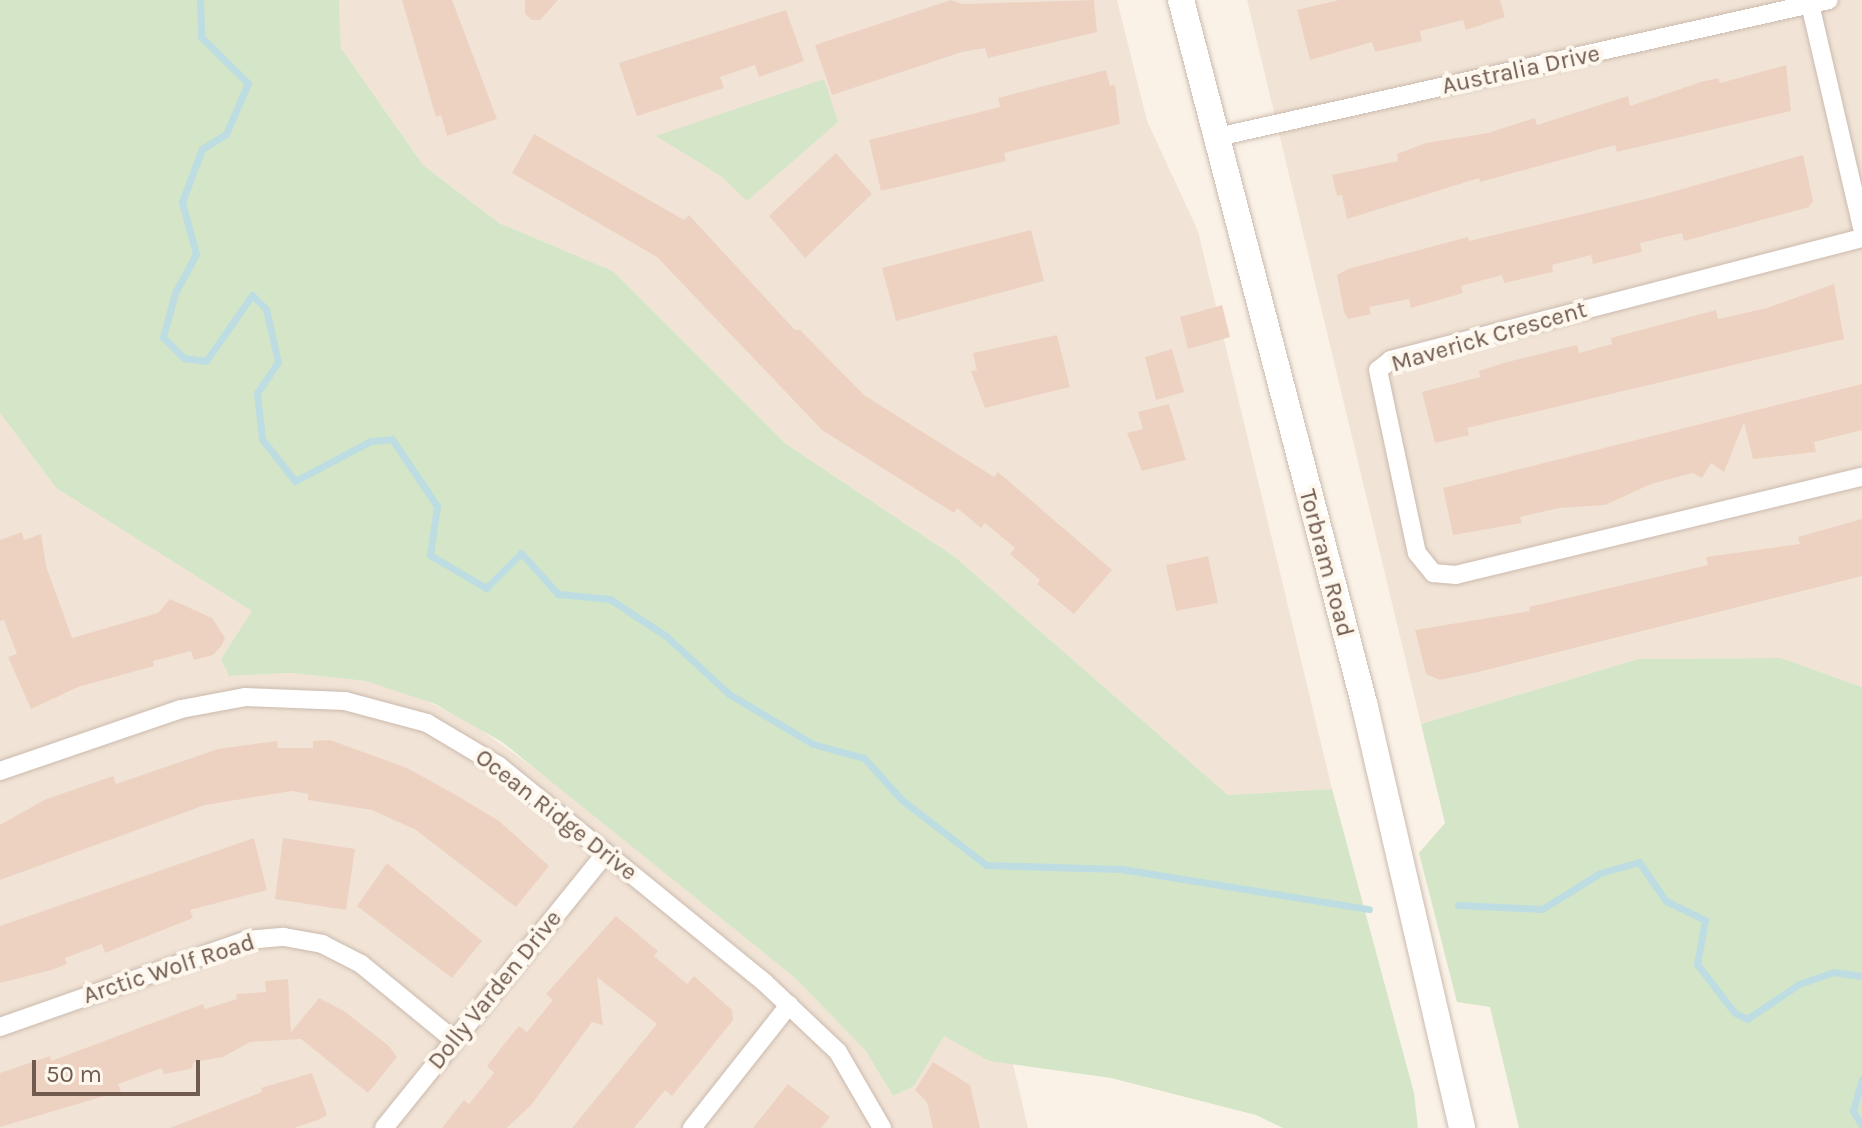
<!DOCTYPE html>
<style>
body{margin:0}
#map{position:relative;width:1862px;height:1128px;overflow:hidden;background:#faf2e7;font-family:Karla,sans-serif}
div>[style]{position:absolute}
.residential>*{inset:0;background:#f1e4d6}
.green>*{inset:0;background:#d4e6c7}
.stream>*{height:7px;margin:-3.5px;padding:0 3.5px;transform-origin:3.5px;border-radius:3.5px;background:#bddde2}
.building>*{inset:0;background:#edd2c1}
.roads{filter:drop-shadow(0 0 2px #cbbaae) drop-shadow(0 0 2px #cbbaae)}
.street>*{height:18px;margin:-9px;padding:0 9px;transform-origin:9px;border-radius:9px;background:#fff}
.secondary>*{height:26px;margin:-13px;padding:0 13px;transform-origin:13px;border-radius:13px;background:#fff}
span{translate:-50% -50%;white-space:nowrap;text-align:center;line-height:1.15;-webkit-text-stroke:8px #fdf7ed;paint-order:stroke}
.street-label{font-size:24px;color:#715a4e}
.scale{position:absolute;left:32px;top:1060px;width:168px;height:36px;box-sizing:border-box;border:4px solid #715a4e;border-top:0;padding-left:10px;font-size:24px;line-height:28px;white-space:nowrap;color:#715a4e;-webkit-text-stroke:6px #fdf7ed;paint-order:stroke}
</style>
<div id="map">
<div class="residential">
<i style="clip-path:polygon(339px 0,1117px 0,1147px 121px,1198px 231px,1332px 789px,1228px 795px,955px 557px,786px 444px,613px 271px,499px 223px,423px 165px,341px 48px)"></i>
<i style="clip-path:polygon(1247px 0,1862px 0,1862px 687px,1781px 658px,1638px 659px,1421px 724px)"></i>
<i style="clip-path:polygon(0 413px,56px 488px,253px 611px,221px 659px,229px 676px,291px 673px,366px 681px,409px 693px,470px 722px,551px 780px,794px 977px,865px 1050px,893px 1096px,914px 1086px,944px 1035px,989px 1061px,1013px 1064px,1028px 1128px,0 1128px)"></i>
</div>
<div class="green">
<i style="clip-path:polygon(0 0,339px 0,341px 48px,423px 165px,499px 223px,613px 271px,786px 444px,955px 557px,1228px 795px,1332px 789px,1414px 1093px,1418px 1128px,1283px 1128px,1256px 1115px,1111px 1078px,989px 1061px,944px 1036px,914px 1086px,893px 1096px,865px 1050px,794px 977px,502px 742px,435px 704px,366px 681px,291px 673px,229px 676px,221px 659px,252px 611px,56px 488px,0 413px)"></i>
<i style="clip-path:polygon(824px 79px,838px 122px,747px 201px,721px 176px,656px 136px)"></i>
<i style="clip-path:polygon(1781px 658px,1862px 687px,1862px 1128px,1519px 1128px,1490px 1007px,1457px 1002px,1419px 853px,1445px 823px,1421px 724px,1638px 659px)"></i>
</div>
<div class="stream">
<i style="left:200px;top:0;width:37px;rotate:88deg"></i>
<i style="left:201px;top:37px;width:66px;rotate:44.4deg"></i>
<i style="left:248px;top:83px;width:56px;rotate:113.3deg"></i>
<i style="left:226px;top:134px;width:28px;rotate:148deg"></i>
<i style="left:202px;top:149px;width:57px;rotate:110.7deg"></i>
<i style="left:182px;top:202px;width:54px;rotate:74.9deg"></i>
<i style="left:196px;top:254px;width:44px;rotate:118.3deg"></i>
<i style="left:175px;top:293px;width:46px;rotate:105.3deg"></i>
<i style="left:163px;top:337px;width:30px;rotate:45deg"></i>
<i style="left:184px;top:358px;width:22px;rotate:8deg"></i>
<i style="left:206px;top:361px;width:80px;rotate:-55.1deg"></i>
<i style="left:252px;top:295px;width:20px;rotate:45deg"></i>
<i style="left:266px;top:309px;width:54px;rotate:77.2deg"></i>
<i style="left:278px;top:362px;width:37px;rotate:124deg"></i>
<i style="left:257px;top:393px;width:46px;rotate:83.8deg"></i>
<i style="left:262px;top:439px;width:53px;rotate:51.8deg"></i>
<i style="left:295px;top:481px;width:86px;rotate:-27.8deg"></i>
<i style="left:371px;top:441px;width:21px;rotate:-5deg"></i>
<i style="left:392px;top:439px;width:81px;rotate:56.1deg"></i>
<i style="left:437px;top:506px;width:49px;rotate:98.1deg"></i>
<i style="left:430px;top:555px;width:65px;rotate:30.5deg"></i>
<i style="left:486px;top:588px;width:49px;rotate:-45deg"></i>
<i style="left:521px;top:553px;width:55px;rotate:47.9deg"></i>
<i style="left:558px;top:594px;width:52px;rotate:5.5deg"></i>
<i style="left:610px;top:599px;width:67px;rotate:33.5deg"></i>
<i style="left:666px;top:636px;width:86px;rotate:42.6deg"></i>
<i style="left:729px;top:694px;width:98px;rotate:30.8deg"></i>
<i style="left:813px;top:744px;width:53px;rotate:15.4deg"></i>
<i style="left:864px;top:758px;width:57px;rotate:47.9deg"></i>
<i style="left:902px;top:800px;width:106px;rotate:37.7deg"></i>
<i style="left:986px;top:865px;width:135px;rotate:1.7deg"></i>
<i style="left:1121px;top:869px;width:251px;rotate:9.2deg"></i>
<i style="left:1458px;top:905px;width:84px;rotate:2.7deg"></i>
<i style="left:1542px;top:909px;width:68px;rotate:-31.8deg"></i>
<i style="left:1600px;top:873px;width:41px;rotate:-15.8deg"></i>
<i style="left:1639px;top:862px;width:47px;rotate:55.3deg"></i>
<i style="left:1666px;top:901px;width:43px;rotate:26deg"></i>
<i style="left:1705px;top:920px;width:45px;rotate:100.3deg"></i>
<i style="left:1697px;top:964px;width:61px;rotate:52.4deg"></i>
<i style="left:1734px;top:1012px;width:15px;rotate:28deg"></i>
<i style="left:1747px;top:1019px;width:63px;rotate:-33.9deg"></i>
<i style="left:1799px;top:984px;width:36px;rotate:-19deg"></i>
<i style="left:1833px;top:972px;width:29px;rotate:8deg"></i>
<i style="left:1862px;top:1079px;width:33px;rotate:106deg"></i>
<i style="left:1853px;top:1111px;width:17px;rotate:59deg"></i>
</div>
<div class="building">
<i style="clip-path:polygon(402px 0,452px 0,497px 119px,447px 136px,441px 115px,436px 117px)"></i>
<i style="clip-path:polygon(525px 0,558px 0,540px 20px,532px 20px,525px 14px)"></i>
<i style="clip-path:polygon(951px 0,963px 4px,1094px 0,1097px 32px,988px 58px,985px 48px,962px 52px,832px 95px,815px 45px)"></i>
<i style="clip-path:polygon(1339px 0,1500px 0,1505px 17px,1466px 30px,1463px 20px,1420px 31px,1422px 41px,1375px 52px,1372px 42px,1310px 60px,1297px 10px)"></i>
<i style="clip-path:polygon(786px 10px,804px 61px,759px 77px,755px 65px,720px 77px,724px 88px,637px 116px,619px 63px)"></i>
<i style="clip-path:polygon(1786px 65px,1791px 111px,1617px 152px,1615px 145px,1480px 182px,1479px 178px,1347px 219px,1342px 195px,1337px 196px,1332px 175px,1398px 161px,1397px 154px,1426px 143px,1488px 133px,1535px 118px,1537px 125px,1628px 96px,1630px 106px,1701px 82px,1718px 78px,1720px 83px)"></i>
<i style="clip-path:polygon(1106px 70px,1110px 86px,1115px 85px,1120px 124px,1004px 153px,1006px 161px,881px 191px,869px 140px,1000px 107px,998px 98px)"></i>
<i style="clip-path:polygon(534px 134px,684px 220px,689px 215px,795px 330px,800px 330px,864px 395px,994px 477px,998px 472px,1112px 570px,1074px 614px,1037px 584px,1040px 580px,1010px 554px,1015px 548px,985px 523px,981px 528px,957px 508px,954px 513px,822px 430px,657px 257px,512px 173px)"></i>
<i style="clip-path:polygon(836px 153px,872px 194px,805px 258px,769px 216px)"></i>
<i style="clip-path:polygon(1803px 155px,1813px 201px,1809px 207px,1684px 241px,1682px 233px,1640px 243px,1642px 252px,1593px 264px,1591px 255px,1552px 265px,1553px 272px,1530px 277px,1504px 283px,1502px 275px,1461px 286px,1463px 293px,1411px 308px,1409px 299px,1369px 307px,1371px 314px,1348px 319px,1344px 312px,1337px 275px,1348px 269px,1468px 237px,1469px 241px,1654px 197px)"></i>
<i style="clip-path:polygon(1031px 230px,1044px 281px,896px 321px,882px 268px)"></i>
<i style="clip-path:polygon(1834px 284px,1844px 339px,1467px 428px,1469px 435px,1435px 443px,1422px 392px,1480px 377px,1479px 371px,1507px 362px,1577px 345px,1579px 353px,1612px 344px,1611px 338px,1716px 310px,1718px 319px,1767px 308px)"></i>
<i style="clip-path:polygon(1222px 305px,1230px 337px,1188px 349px,1180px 317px)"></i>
<i style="clip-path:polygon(1057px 335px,1070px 387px,985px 408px,971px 371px,977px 370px,973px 353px)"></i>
<i style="clip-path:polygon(1172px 349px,1184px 392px,1156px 400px,1145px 357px)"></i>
<i style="clip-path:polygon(1862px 384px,1862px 430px,1814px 442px,1816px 452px,1753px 459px,1744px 422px,1724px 472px,1711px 463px,1702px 478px,1693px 473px,1651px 484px,1605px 505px,1559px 508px,1520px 517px,1522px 523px,1453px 535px,1443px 488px)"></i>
<i style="clip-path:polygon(1169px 404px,1186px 460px,1142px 471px,1127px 433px,1143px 429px,1138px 412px)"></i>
<i style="clip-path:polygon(1862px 519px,1862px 576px,1478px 672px,1440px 680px,1426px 674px,1415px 630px,1530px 611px,1529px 607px,1708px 565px,1706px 557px,1800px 544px,1798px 537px)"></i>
<i style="clip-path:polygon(22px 532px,24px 540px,41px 534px,46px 566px,72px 638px,158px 613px,170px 599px,212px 618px,225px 638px,222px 645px,213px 655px,194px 660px,191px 651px,153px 661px,154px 666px,78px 687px,31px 709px,8px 657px,17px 654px,4px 620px,0 621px,0 540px)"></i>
<i style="clip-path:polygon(1208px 556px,1218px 603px,1176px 611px,1166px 565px)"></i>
<i style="clip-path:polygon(330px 740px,407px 768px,456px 795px,499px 821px,549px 866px,516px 907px,416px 830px,372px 810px,308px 800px,308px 794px,292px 791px,205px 805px,0 880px,0 825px,44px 800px,113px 776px,116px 784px,218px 749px,277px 741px,278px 748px,313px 748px,313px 741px)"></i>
<i style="clip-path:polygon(254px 838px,267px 890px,190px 910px,193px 918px,105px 953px,102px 944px,65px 958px,67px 964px,51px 970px,0 983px,0 926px)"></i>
<i style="clip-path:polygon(283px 838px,355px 849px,346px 910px,275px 899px)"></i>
<i style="clip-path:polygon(387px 863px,482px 941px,452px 978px,357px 906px)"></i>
<i style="clip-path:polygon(616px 916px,658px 951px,654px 956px,687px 984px,694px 976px,732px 1010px,733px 1020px,701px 1060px,672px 1096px,665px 1090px,634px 1128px,572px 1128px,657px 1024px,597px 977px,603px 1025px,592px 1022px,532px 1104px,507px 1128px,442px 1128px,464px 1100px,469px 1104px,494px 1073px,487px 1066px,505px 1043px,519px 1026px,527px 1032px,553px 1000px,546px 994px)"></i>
<i style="clip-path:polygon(288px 979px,291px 1032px,319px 998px,344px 1011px,389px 1046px,397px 1057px,368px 1093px,301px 1039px,250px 1042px,223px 1057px,194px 1062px,191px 1069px,164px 1074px,162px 1068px,118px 1084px,121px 1091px,0 1127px,0 1073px,50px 1056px,51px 1061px,203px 1004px,205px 1009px,237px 999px,236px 994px,266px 992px,265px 981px)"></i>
<i style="clip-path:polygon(933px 1062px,970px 1085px,980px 1128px,933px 1128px,927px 1102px,915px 1090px)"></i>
<i style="clip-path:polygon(312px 1073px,327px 1115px,318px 1120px,294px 1128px,170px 1128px,262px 1092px,261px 1088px)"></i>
<i style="clip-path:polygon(788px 1084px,830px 1117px,821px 1128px,753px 1128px)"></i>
</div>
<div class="roads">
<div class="street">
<i style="left:1810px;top:4px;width:229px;rotate:76.9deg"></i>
<i style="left:1213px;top:138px;width:631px;rotate:-12.63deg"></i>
<i style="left:1862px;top:238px;width:487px;rotate:165.5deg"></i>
<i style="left:1391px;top:360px;width:16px;rotate:142deg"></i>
<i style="left:1378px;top:370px;width:187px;rotate:78deg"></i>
<i style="left:1417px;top:553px;width:26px;rotate:51deg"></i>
<i style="left:1433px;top:573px;width:23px;rotate:5deg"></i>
<i style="left:1456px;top:575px;width:418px;rotate:-13.6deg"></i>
<i style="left:0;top:771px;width:191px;rotate:-18.9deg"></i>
<i style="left:181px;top:709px;width:65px;rotate:-10.6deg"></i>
<i style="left:245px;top:697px;width:100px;rotate:2.3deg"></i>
<i style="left:345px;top:701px;width:85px;rotate:15deg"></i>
<i style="left:427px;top:723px;width:84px;rotate:30.8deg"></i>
<i style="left:499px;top:766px;width:342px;rotate:39.2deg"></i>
<i style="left:764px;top:982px;width:102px;rotate:43.4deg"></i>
<i style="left:838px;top:1052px;width:88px;rotate:59.9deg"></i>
<i style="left:0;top:1027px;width:262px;rotate:-19.4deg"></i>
<i style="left:247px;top:940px;width:37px;rotate:-5deg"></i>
<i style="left:284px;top:937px;width:39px;rotate:10deg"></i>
<i style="left:322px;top:944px;width:44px;rotate:27.1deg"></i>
<i style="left:361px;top:964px;width:120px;rotate:39.3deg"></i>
<i style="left:384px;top:1128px;width:353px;rotate:-51.1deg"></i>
<i style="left:692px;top:1128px;width:157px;rotate:-51.7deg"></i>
</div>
<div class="secondary">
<i style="left:1181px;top:0;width:731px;rotate:75.41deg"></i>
<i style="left:1365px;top:707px;width:432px;rotate:77deg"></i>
</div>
</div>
<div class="street-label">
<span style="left:1521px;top:70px;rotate:-12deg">Australia Drive</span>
<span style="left:1489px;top:337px;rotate:-16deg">Maverick Crescent</span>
<span style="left:1326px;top:563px;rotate:75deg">Torbram Road</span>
<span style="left:556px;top:815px;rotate:38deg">Ocean Ridge Drive</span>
<span style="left:169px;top:969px;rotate:-18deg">Arctic Wolf Road</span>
<span style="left:495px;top:990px;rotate:-51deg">Dolly Varden Drive</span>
</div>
<div class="scale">50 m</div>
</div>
